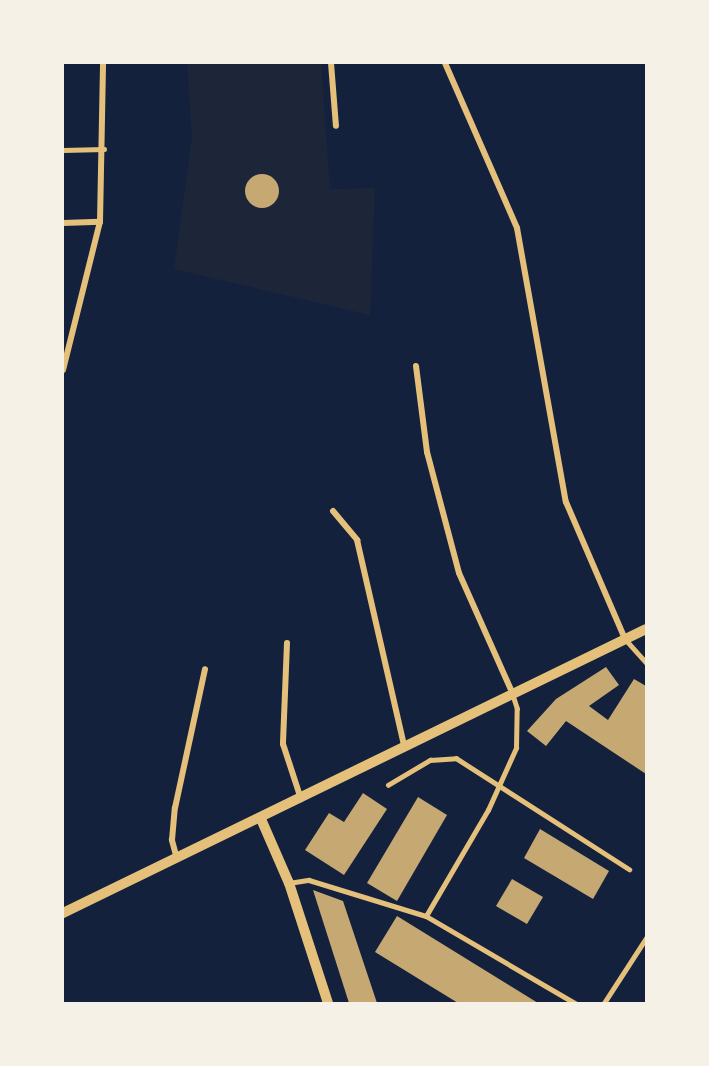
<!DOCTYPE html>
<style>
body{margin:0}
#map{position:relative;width:709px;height:1066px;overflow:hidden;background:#14213d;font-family:Overpass,sans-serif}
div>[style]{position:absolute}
.green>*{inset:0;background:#1d2539}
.building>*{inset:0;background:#c6a872}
.round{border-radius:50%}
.service>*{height:4.5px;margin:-2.25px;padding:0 2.25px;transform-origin:2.25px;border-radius:2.25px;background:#e5c07b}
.minor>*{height:6px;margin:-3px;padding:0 3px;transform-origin:3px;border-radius:3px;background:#e5c07b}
.tertiary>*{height:10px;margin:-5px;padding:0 5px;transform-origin:5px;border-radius:5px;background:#e5c07b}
span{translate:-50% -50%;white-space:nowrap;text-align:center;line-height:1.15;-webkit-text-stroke:4.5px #f6f1e7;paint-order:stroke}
.frame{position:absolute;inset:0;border:64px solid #f6f1e7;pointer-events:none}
</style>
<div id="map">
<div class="green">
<i style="clip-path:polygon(187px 63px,321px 63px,330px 189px,375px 188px,370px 315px,174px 269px,192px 137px)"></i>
</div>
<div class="building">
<i class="round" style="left:245px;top:174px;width:34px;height:34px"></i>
<i style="clip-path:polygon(606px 667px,619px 685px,589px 706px,608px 720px,634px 679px,646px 686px,646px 774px,566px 721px,546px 746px,527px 731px,556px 699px)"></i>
<i style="clip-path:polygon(363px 793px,387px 809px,344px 875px,305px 850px,329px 813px,344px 822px)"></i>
<i style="clip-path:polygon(418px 797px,447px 815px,397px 901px,367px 883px)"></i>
<i style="clip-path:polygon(540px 829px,609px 871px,593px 899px,524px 858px)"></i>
<i style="clip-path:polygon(512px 879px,543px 897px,527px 924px,496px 906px)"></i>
<i style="clip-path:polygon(313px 890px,343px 901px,377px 1003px,349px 1003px)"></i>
<i style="clip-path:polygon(397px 916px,538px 1003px,458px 1003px,375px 952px)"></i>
</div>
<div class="service">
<i style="left:63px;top:150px;width:41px;rotate:-1.4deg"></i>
<i style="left:626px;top:640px;width:30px;rotate:48deg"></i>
<i style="left:388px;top:785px;width:49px;rotate:-30.8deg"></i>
<i style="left:430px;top:760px;width:26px;rotate:-4deg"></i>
<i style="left:456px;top:758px;width:206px;rotate:32.7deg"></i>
<i style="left:289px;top:883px;width:20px;rotate:-9deg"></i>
<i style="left:309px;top:880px;width:122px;rotate:17.1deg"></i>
<i style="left:426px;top:916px;width:173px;rotate:30.3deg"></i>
<i style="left:426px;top:916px;width:123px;rotate:-59.7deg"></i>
<i style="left:488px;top:810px;width:68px;rotate:-65.7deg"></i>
<i style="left:516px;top:748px;width:39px;rotate:-89deg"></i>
<i style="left:517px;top:709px;width:16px;rotate:-108deg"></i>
<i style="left:604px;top:1003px;width:77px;rotate:-57.1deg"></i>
</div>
<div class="minor">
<i style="left:331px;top:63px;width:63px;rotate:85.5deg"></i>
<i style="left:445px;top:63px;width:180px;rotate:66.4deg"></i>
<i style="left:517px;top:228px;width:278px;rotate:79.9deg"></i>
<i style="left:566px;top:502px;width:149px;rotate:66.7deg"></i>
<i style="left:63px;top:223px;width:37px;rotate:-2deg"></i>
<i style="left:416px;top:366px;width:87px;rotate:82.7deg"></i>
<i style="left:427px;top:452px;width:125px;rotate:75.2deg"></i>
<i style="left:459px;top:573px;width:130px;rotate:66deg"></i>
<i style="left:63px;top:370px;width:153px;rotate:-76deg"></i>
<i style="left:100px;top:222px;width:159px;rotate:-88.9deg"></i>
<i style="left:333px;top:511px;width:38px;rotate:50deg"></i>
<i style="left:357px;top:540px;width:211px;rotate:77.1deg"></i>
<i style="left:287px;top:643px;width:101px;rotate:92.3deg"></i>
<i style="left:283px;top:744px;width:58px;rotate:71.9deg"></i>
<i style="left:177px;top:859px;width:20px;rotate:-105deg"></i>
<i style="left:172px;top:840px;width:32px;rotate:-85deg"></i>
<i style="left:175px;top:808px;width:142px;rotate:-77.8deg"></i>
</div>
<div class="tertiary">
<i style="left:261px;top:819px;width:70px;rotate:66.4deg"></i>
<i style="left:289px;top:883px;width:126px;rotate:72deg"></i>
<i style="left:63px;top:913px;width:648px;rotate:-25.97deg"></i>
</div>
<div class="frame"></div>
</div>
